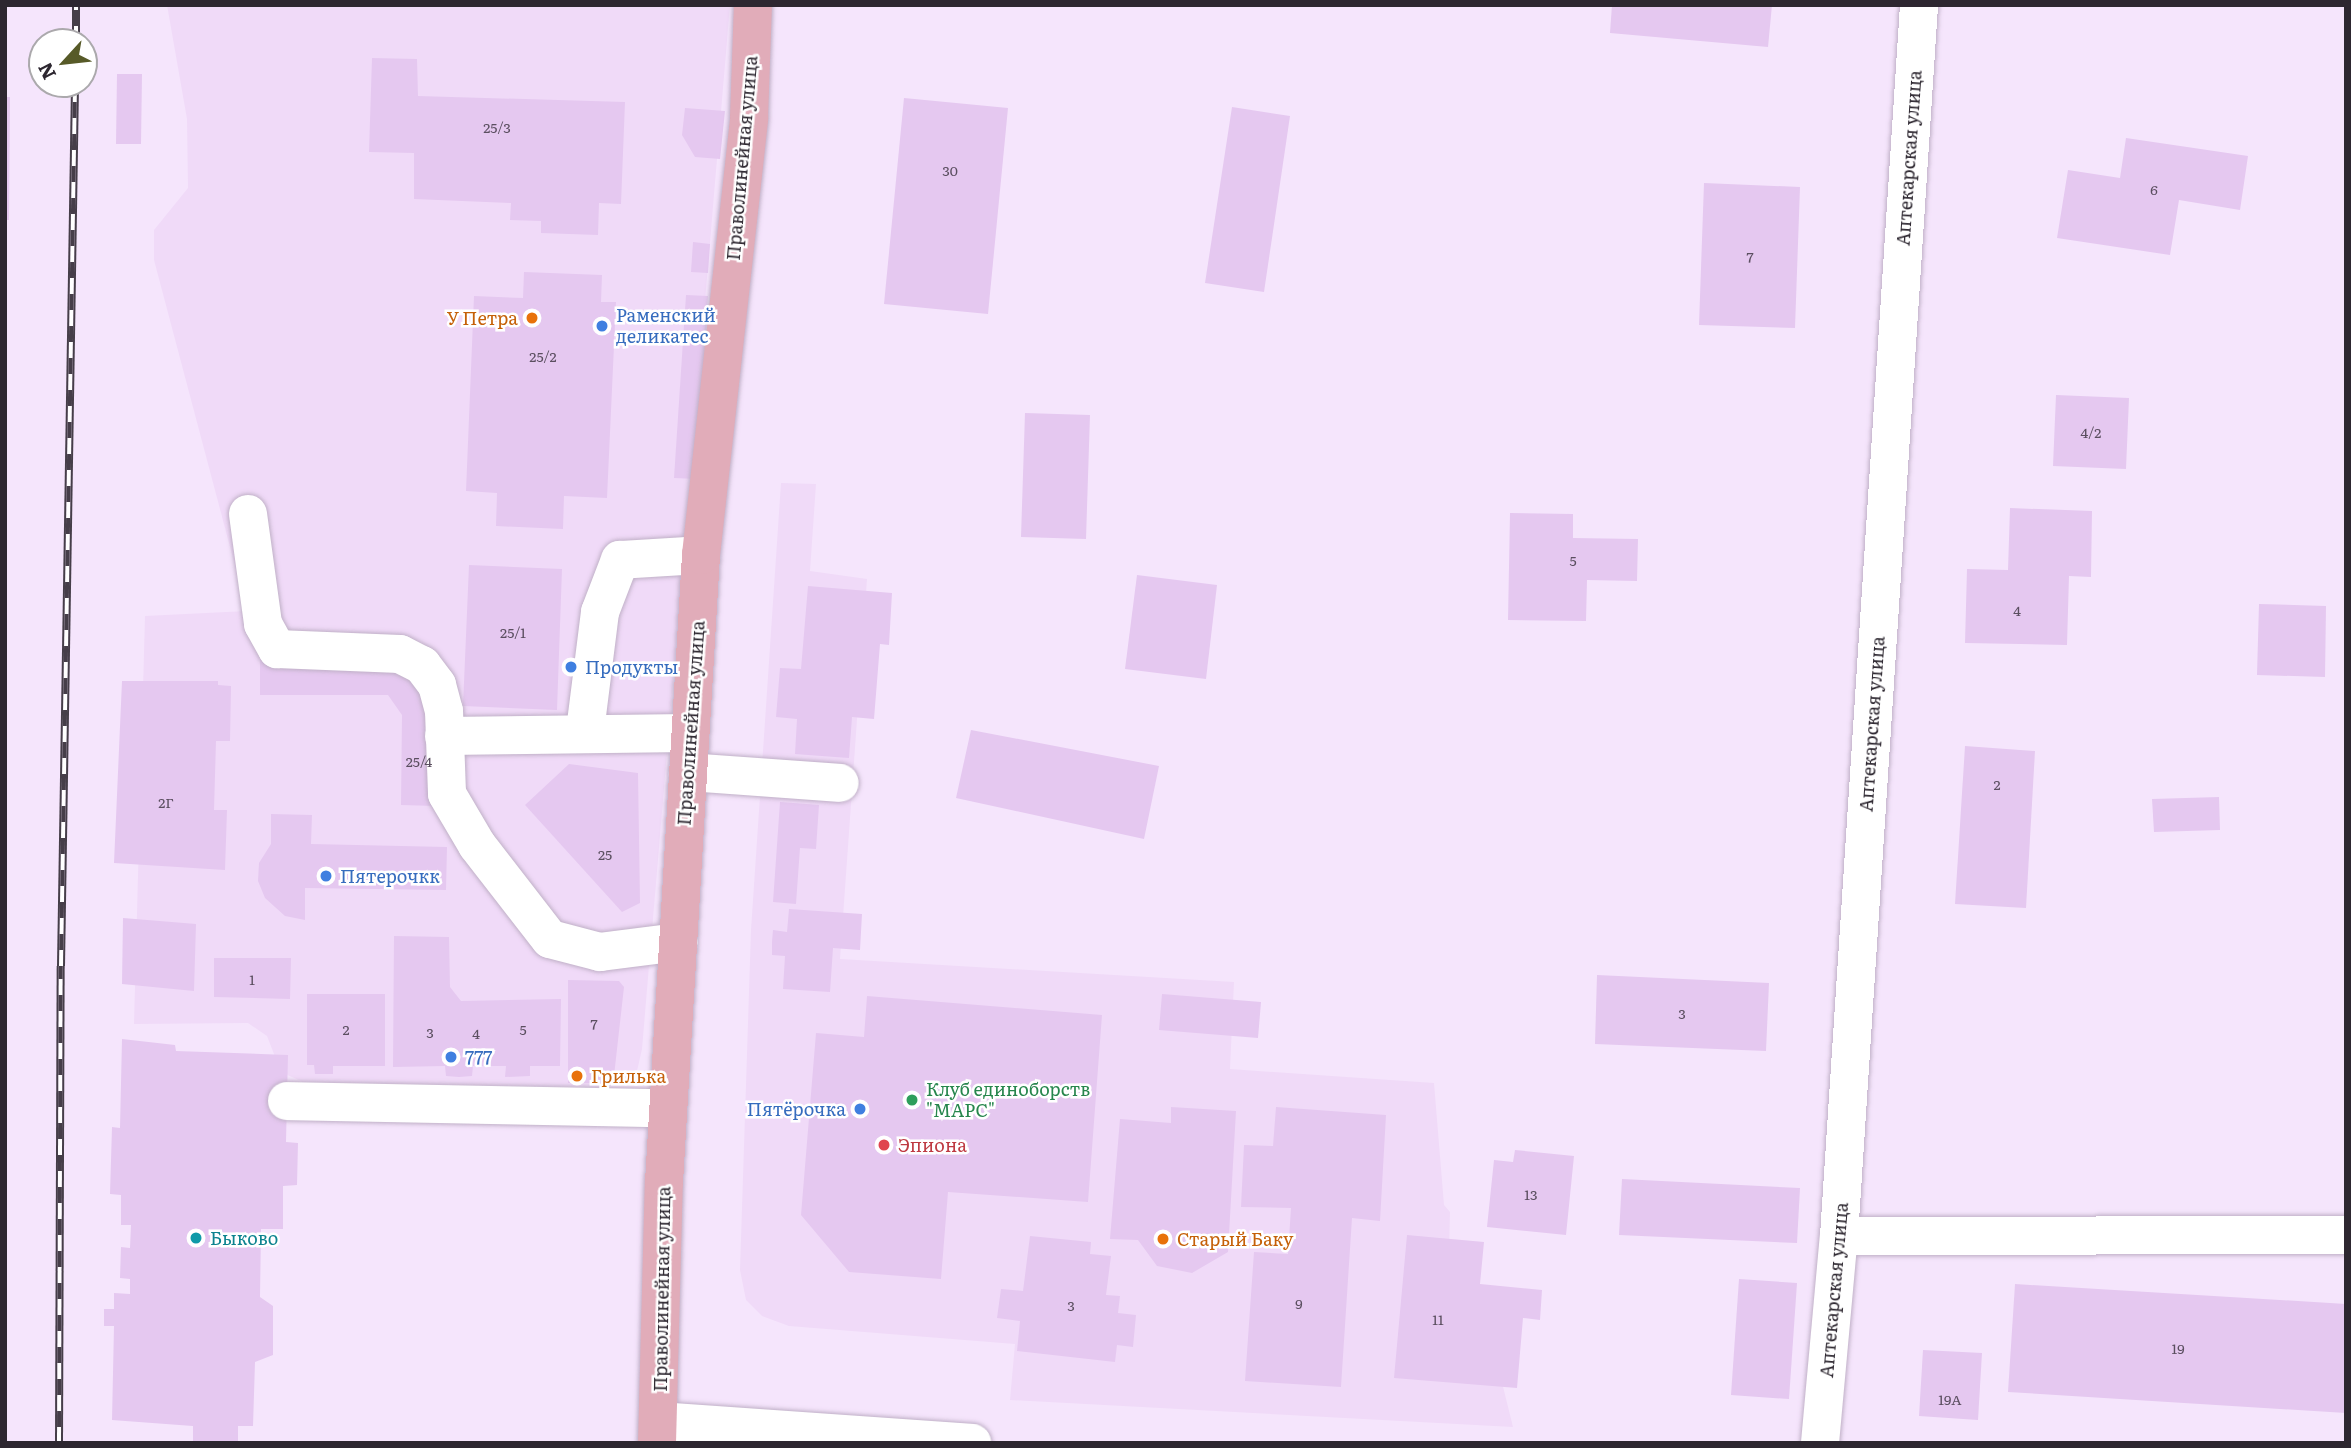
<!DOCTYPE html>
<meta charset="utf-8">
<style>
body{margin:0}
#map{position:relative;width:2351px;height:1448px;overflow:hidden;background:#f5e5fc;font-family:Literata,serif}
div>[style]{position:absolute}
.built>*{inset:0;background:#f0daf8}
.building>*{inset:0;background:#e5c8f0}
.roads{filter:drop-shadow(0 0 2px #c0b0c7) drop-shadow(0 0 2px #c0b0c7)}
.minor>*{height:38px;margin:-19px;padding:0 19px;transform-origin:19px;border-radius:19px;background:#fff}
.major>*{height:38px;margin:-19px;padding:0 19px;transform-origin:19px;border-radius:19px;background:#e1acb9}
.rail>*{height:8px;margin-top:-4px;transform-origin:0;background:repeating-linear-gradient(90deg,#fff 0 16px,#463e49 0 32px);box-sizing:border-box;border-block:2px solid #463e49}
.dots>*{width:19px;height:19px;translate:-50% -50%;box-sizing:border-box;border:4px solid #fff;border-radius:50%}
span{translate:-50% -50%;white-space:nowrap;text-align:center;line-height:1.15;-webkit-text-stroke:5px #fff;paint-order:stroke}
.number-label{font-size:14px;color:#5b4f60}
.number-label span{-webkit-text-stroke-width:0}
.street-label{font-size:18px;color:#2d2730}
.shop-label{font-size:18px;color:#366cbe}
.left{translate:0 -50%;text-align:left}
.right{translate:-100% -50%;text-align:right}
.food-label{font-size:18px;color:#c56008}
.leisure-label{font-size:18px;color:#27864d}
.health-label{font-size:18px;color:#be3a42}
.culture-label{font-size:18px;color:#0d838f}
.frame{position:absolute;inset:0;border:7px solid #2d2730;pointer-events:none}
.north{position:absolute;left:28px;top:28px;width:70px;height:70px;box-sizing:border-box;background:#fff;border:2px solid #aba9ac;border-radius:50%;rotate:243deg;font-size:19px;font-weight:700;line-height:28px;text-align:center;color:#2d2730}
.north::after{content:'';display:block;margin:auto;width:24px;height:32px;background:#575a28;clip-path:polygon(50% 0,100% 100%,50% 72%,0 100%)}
</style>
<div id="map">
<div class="built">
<i style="clip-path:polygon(167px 5px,730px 5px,642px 1049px,637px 1071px,618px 1084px,603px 1087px,303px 1082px,281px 1072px,267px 1036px,248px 1023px,134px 1024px,145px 616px,247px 611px,154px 260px,154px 230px,188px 188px,187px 119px)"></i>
<i style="clip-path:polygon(781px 483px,816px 484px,810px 571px,867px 579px,840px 959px,1234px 982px,1230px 1069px,1434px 1083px,1444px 1205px,1450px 1212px,1448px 1291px,1482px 1302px,1513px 1427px,1010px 1400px,1015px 1344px,789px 1326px,762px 1316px,746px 1300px,740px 1270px,751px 930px)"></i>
</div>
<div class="building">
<i style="clip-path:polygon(1612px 5px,1772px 5px,1768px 47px,1610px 33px)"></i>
<i style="clip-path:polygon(372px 58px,417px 59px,418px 96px,625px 102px,621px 204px,599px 203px,598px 235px,541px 233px,541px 221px,510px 220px,511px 203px,414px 199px,414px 153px,369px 152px)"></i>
<i style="clip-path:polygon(117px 74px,142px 74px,141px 144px,116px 144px)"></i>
<i style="clip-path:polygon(5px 97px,10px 97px,9px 220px,5px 220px)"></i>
<i style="clip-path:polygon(904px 98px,1008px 108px,988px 314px,884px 304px)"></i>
<i style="clip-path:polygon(1232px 107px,1290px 116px,1264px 292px,1205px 283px)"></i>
<i style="clip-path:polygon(685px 108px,725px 111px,720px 159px,695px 157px,682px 135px)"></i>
<i style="clip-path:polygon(2126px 138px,2248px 156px,2240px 210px,2179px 200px,2170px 255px,2057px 238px,2068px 170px,2120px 178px)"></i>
<i style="clip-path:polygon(1704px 183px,1800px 187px,1795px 328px,1699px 325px)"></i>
<i style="clip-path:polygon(693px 242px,710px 244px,708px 273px,691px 272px)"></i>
<i style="clip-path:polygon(524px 272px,602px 275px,601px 302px,616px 302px,607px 498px,564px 496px,563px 529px,496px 526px,497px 493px,466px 491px,474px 296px,523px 298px)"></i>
<i style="clip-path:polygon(686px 295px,708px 296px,697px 479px,674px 478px)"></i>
<i style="clip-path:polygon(2056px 395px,2129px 398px,2126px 469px,2053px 466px)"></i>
<i style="clip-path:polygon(1025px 413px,1090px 415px,1086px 539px,1021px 537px)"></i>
<i style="clip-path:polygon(2010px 508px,2092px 511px,2091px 577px,2069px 576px,2067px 645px,1965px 643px,1967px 569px,2008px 570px)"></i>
<i style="clip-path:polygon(1510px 513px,1573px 514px,1573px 538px,1638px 539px,1637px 581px,1587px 580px,1586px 621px,1508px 620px)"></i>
<i style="clip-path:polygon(469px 565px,562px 569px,557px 710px,463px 706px)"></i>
<i style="clip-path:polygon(1137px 575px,1217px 585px,1206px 679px,1125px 669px)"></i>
<i style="clip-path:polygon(808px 586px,892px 593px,889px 645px,880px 644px,874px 719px,852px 717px,849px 758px,795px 754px,797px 719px,776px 717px,780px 668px,801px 669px)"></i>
<i style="clip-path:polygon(2259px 604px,2326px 606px,2325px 677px,2257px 675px)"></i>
<i style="clip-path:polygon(260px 660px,397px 663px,437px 717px,436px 806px,401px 805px,402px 715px,388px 695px,260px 695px)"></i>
<i style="clip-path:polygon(122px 681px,218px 681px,218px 685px,231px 686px,230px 741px,216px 741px,214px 810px,227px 810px,225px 870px,114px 863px)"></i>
<i style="clip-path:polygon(971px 730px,1159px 766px,1144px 839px,956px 798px)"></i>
<i style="clip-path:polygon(1965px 746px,2035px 751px,2026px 908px,1955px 904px)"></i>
<i style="clip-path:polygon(569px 764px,638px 773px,640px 903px,622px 912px,525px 805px)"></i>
<i style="clip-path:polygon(2219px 797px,2220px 830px,2154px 832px,2152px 799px)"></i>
<i style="clip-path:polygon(780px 802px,819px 805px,816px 849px,800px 848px,796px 904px,773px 902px)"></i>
<i style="clip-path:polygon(271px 814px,312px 815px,311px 844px,447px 847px,446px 890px,305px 888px,305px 920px,285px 916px,265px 898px,258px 881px,259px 863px,271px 844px)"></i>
<i style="clip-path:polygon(789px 909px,862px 914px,860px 950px,833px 948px,830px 992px,783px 989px,785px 956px,772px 955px,772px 942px,773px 930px,787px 932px)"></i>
<i style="clip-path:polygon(123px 918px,196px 924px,194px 991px,122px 984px)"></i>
<i style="clip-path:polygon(394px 936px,449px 937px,450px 987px,461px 1001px,561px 999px,560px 1066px,530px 1066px,530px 1076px,505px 1077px,506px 1066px,473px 1066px,472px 1076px,459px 1077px,446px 1076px,445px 1066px,393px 1067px)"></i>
<i style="clip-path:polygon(214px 958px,291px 958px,290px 999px,214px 997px)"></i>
<i style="clip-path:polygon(1597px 975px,1769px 983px,1766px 1051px,1595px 1044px)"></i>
<i style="clip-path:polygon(568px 980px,619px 981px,624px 987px,614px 1076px,604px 1083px,568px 1083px)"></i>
<i style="clip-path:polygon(307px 994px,385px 994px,385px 1066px,333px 1066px,333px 1074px,315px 1074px,314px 1065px,307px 1065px)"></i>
<i style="clip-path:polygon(1162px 994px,1261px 1002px,1258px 1038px,1159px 1030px)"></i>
<i style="clip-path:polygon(867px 996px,1102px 1015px,1088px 1202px,948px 1192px,941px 1279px,849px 1272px,801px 1215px,816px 1033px,864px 1037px)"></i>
<i style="clip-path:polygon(122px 1039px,175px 1045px,176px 1051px,288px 1055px,286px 1142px,298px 1143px,297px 1185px,283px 1186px,283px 1229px,261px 1229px,260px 1297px,273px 1306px,273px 1355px,255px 1362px,253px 1426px,238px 1426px,238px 1443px,193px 1442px,193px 1426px,112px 1420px,114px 1326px,104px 1326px,104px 1309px,114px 1309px,114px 1293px,130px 1294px,130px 1279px,120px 1278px,121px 1247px,130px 1248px,131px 1225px,121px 1225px,121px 1195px,110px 1194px,112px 1127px,120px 1128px)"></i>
<i style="clip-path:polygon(1171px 1107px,1236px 1111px,1228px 1252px,1192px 1273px,1157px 1266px,1138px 1240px,1110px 1239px,1120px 1119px,1171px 1123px)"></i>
<i style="clip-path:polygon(1276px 1107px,1386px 1115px,1380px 1221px,1352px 1218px,1341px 1387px,1245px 1381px,1254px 1252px,1288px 1254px,1291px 1208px,1241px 1207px,1244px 1145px,1273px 1146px)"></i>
<i style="clip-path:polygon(1515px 1150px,1574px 1156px,1566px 1235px,1487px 1227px,1494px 1160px,1513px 1162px)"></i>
<i style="clip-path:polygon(1622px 1179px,1800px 1188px,1797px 1243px,1619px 1235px)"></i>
<i style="clip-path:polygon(1407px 1235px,1484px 1242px,1480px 1284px,1542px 1290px,1540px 1320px,1523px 1318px,1517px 1388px,1394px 1378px)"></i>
<i style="clip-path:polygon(1030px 1236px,1091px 1242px,1090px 1254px,1111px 1256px,1106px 1295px,1120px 1296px,1118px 1313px,1136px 1315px,1133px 1347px,1117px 1345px,1115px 1362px,1017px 1351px,1020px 1321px,997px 1318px,1001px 1289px,1023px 1291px)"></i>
<i style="clip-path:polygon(1739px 1279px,1797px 1283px,1789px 1399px,1731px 1395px)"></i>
<i style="clip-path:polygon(2015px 1284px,2346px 1304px,2346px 1413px,2008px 1392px)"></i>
<i style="clip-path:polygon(1923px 1350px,1982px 1353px,1978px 1420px,1919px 1416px)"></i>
</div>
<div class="roads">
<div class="minor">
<i style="left:248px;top:514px;width:111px;rotate:82.2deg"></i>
<i style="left:263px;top:624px;width:29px;rotate:61deg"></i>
<i style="left:277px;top:649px;width:123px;rotate:2.3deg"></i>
<i style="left:400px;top:654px;width:25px;rotate:27deg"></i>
<i style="left:422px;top:665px;width:25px;rotate:53deg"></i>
<i style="left:437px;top:685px;width:27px;rotate:75deg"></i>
<i style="left:444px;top:711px;width:83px;rotate:87.9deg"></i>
<i style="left:447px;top:794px;width:59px;rotate:59.5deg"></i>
<i style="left:477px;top:845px;width:119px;rotate:52.2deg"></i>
<i style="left:550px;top:939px;width:52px;rotate:14.6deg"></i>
<i style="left:600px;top:952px;width:79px;rotate:-7.3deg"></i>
<i style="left:585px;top:731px;width:120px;rotate:-82.8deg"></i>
<i style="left:600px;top:612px;width:56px;rotate:-69deg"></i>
<i style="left:620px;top:560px;width:81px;rotate:-3.5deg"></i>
<i style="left:444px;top:736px;width:246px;rotate:-0.7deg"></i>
<i style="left:688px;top:772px;width:152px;rotate:4.1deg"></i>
<i style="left:287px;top:1101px;width:381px;rotate:1.1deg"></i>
<i style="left:1839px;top:1236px;width:507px;rotate:-0.11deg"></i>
<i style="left:659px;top:1421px;width:314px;rotate:4deg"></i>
<i style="left:1820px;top:1443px;width:208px;rotate:-84.8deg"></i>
<i style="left:1839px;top:1236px;width:1234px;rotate:-86.28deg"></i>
</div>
<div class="major">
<i style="left:657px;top:1443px;width:261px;rotate:-88.5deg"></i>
<i style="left:664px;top:1182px;width:628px;rotate:-86.62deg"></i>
<i style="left:701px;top:555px;width:440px;rotate:-83.7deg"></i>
<i style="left:749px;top:118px;width:113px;rotate:-88deg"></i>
</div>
</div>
<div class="rail">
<i style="left:76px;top:42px;width:37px;rotate:-90deg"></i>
<i style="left:59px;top:1443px;width:477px;rotate:-89.8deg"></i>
<i style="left:61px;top:966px;width:882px;rotate:-89.09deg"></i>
</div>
<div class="dots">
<i style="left:532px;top:318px;background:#e8710a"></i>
<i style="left:602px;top:326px;background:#3f7fe0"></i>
<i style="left:571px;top:667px;background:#3f7fe0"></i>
<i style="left:326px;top:876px;background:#3f7fe0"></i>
<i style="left:451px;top:1057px;background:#3f7fe0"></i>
<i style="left:577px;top:1076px;background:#e8710a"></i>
<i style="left:912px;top:1100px;background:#2e9e5b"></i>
<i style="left:860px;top:1109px;background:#3f7fe0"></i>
<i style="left:884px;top:1145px;background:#e0444e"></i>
<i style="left:196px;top:1238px;background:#0f9aa8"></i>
<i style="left:1163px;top:1239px;background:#e8710a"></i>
</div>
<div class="number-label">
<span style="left:497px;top:127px">25/3</span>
<span style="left:950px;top:170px">30</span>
<span style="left:2154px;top:189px">6</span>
<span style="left:1750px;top:256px">7</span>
<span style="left:543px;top:356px">25/2</span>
<span style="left:2091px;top:432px">4/2</span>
<span style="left:1573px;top:560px">5</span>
<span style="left:2017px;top:610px">4</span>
<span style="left:513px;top:632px">25/1</span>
<span style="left:419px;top:761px">25/4</span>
<span style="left:1997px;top:784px">2</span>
<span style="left:166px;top:802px">2Г</span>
<span style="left:605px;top:854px">25</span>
<span style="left:252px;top:979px">1</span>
<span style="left:1682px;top:1013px">3</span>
<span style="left:594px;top:1023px">7</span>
<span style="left:346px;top:1029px">2</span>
<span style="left:523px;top:1029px">5</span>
<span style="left:430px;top:1032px">3</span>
<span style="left:476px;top:1033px">4</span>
<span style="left:1531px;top:1194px">13</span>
<span style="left:1299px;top:1303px">9</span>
<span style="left:1071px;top:1305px">3</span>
<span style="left:1438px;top:1319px">11</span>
<span style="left:2178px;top:1348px">19</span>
<span style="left:1950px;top:1399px">19А</span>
</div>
<div class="street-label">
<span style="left:742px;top:158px;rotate:-85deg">Праволинейная улица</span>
<span style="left:1909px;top:158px;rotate:-86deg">Аптекарская улица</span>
<span style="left:691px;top:723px;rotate:-86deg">Праволинейная улица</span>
<span style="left:1872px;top:724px;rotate:-86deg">Аптекарская улица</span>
<span style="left:662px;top:1289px;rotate:-89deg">Праволинейная улица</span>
<span style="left:1834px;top:1290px;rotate:-85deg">Аптекарская улица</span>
</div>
<div class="shop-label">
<span class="left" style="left:616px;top:326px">Раменский<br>деликатес</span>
<span class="left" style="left:585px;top:667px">Продукты</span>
<span class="left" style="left:340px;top:876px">Пятерочкк</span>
<span class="left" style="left:465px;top:1057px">777</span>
<span class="right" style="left:846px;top:1109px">Пятёрочка</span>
</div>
<div class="food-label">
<span class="right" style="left:518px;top:318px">У Петра</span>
<span class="left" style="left:591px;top:1076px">Грилька</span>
<span class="left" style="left:1177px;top:1239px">Старый Баку</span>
</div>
<div class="leisure-label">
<span class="left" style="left:926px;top:1100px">Клуб единоборств<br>"МАРС"</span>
</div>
<div class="health-label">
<span class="left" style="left:898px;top:1145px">Эпиона</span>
</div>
<div class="culture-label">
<span class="left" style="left:210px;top:1238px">Быково</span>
</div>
<div class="frame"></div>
<div class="north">N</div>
</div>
